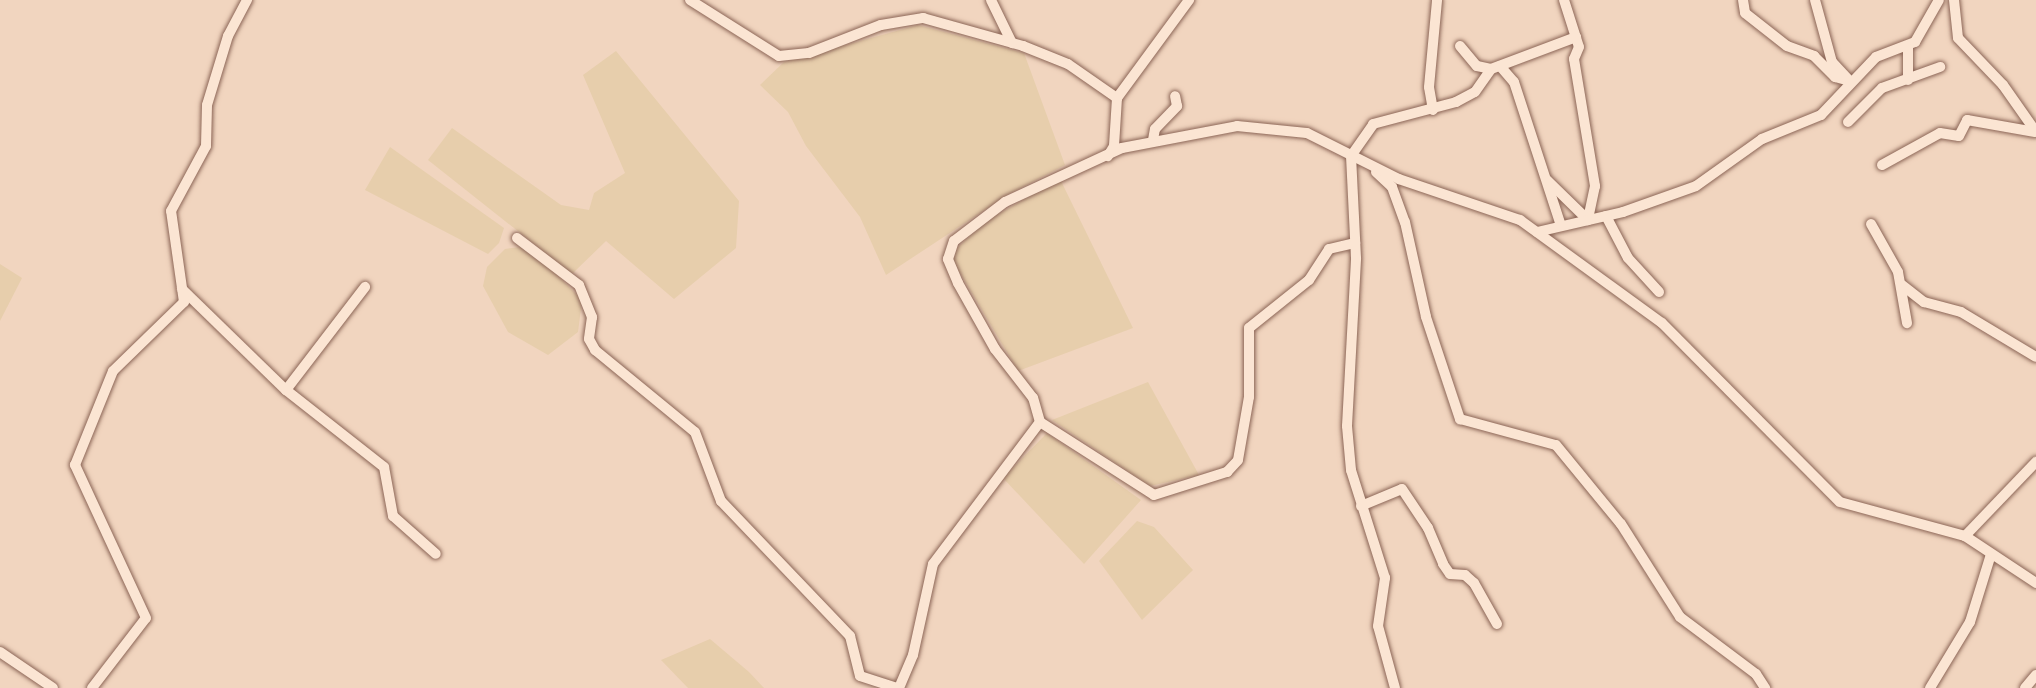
<!DOCTYPE html>
<style>
body{margin:0}
#map{position:relative;width:2036px;height:688px;overflow:hidden;background:#f1d5bf;font-family:"Source Serif 4",serif}
div>[style]{position:absolute}
.farmland>*{inset:0;background:#e7ceac}
.roads{filter:drop-shadow(0 0 2px #8b6556) drop-shadow(0 0 2px #8b6556)}
.street>*{height:10px;margin:-5px;padding:0 5px;transform-origin:5px;border-radius:5px;background:#fbe5d3}
span{translate:-50% -50%;white-space:nowrap;text-align:center;line-height:1.15;-webkit-text-stroke:4.5px #f8e2cf;paint-order:stroke}
</style>
<div id="map">
<div class="farmland">
<i style="clip-path:polygon(918px 25px,1024px 53px,1065px 165px,1009px 194px,886px 275px,860px 217px,806px 146px,788px 112px,760px 85px,784px 62px)"></i>
<i style="clip-path:polygon(616px 51px,739px 201px,736px 248px,674px 299px,606px 241px,572px 274px,428px 160px,452px 128px,561px 205px,589px 210px,594px 193px,625px 173px,583px 75px)"></i>
<i style="clip-path:polygon(390px 147px,504px 228px,499px 243px,488px 254px,365px 190px)"></i>
<i style="clip-path:polygon(1060px 179px,1133px 328px,1018px 371px,953px 261px,957px 248px,988px 220px)"></i>
<i style="clip-path:polygon(520px 247px,541px 259px,582px 300px,578px 332px,548px 355px,508px 332px,483px 286px,487px 267px,505px 249px)"></i>
<i style="clip-path:polygon(0 264px,22px 278px,0 321px)"></i>
<i style="clip-path:polygon(1148px 382px,1199px 475px,1150px 486px,1052px 420px)"></i>
<i style="clip-path:polygon(1047px 433px,1141px 500px,1084px 564px,1003px 478px)"></i>
<i style="clip-path:polygon(1137px 521px,1154px 527px,1193px 570px,1142px 620px,1099px 561px)"></i>
<i style="clip-path:polygon(710px 639px,749px 672px,764px 688px,688px 688px,661px 660px)"></i>
</div>
<div class="roads">
<div class="street">
<i style="left:690px;top:0;width:105px;rotate:32.2deg"></i>
<i style="left:779px;top:56px;width:30px;rotate:-6deg"></i>
<i style="left:809px;top:53px;width:77px;rotate:-21.3deg"></i>
<i style="left:881px;top:25px;width:43px;rotate:-9.5deg"></i>
<i style="left:923px;top:18px;width:104px;rotate:15.6deg"></i>
<i style="left:1023px;top:46px;width:48px;rotate:21.8deg"></i>
<i style="left:1068px;top:64px;width:60px;rotate:34.8deg"></i>
<i style="left:1117px;top:98px;width:48px;rotate:93.6deg"></i>
<i style="left:1114px;top:146px;width:12px;rotate:121deg"></i>
<i style="left:991px;top:0;width:48px;rotate:64deg"></i>
<i style="left:1564px;top:0;width:49px;rotate:72.3deg"></i>
<i style="left:1579px;top:47px;width:13px;rotate:113deg"></i>
<i style="left:1574px;top:59px;width:129px;rotate:80.6deg"></i>
<i style="left:1595px;top:186px;width:35px;rotate:102deg"></i>
<i style="left:1743px;top:0;width:13px;rotate:81deg"></i>
<i style="left:1745px;top:13px;width:53px;rotate:38.2deg"></i>
<i style="left:1787px;top:46px;width:29px;rotate:20deg"></i>
<i style="left:1814px;top:56px;width:30px;rotate:45deg"></i>
<i style="left:1835px;top:77px;width:16px;rotate:15deg"></i>
<i style="left:1815px;top:0;width:64px;rotate:74.7deg"></i>
<i style="left:1832px;top:62px;width:26px;rotate:47deg"></i>
<i style="left:1954px;top:0;width:38px;rotate:84deg"></i>
<i style="left:1958px;top:38px;width:65px;rotate:46.2deg"></i>
<i style="left:2003px;top:85px;width:57px;rotate:54.9deg"></i>
<i style="left:1460px;top:46px;width:26px;rotate:50deg"></i>
<i style="left:1477px;top:66px;width:14px;rotate:12deg"></i>
<i style="left:1908px;top:47px;width:33px;rotate:90deg"></i>
<i style="left:1500px;top:66px;width:21px;rotate:49deg"></i>
<i style="left:1514px;top:82px;width:151px;rotate:71.9deg"></i>
<i style="left:1117px;top:98px;width:122px;rotate:-53.7deg"></i>
<i style="left:1433px;top:110px;width:23px;rotate:-100deg"></i>
<i style="left:1429px;top:87px;width:87px;rotate:-84.7deg"></i>
<i style="left:1848px;top:122px;width:48px;rotate:-45deg"></i>
<i style="left:1882px;top:88px;width:62px;rotate:-19.9deg"></i>
<i style="left:1153px;top:140px;width:11px;rotate:-80deg"></i>
<i style="left:1155px;top:129px;width:32px;rotate:-46deg"></i>
<i style="left:1177px;top:106px;width:10px;rotate:-101deg"></i>
<i style="left:1882px;top:165px;width:66px;rotate:-28.9deg"></i>
<i style="left:1940px;top:133px;width:19px;rotate:9deg"></i>
<i style="left:1959px;top:136px;width:18px;rotate:-63deg"></i>
<i style="left:1967px;top:120px;width:69px;rotate:10deg"></i>
<i style="left:1376px;top:172px;width:22px;rotate:43deg"></i>
<i style="left:1392px;top:187px;width:37px;rotate:70deg"></i>
<i style="left:1405px;top:222px;width:97px;rotate:77.5deg"></i>
<i style="left:1426px;top:317px;width:108px;rotate:71.6deg"></i>
<i style="left:1460px;top:419px;width:99px;rotate:15.2deg"></i>
<i style="left:1556px;top:445px;width:102px;rotate:50.6deg"></i>
<i style="left:1621px;top:524px;width:110px;rotate:57.6deg"></i>
<i style="left:1680px;top:617px;width:95px;rotate:36.9deg"></i>
<i style="left:1756px;top:674px;width:17px;rotate:57deg"></i>
<i style="left:1547px;top:180px;width:57px;rotate:44.3deg"></i>
<i style="left:1606px;top:216px;width:47px;rotate:62.4deg"></i>
<i style="left:1628px;top:258px;width:46px;rotate:47.6deg"></i>
<i style="left:1871px;top:224px;width:55px;rotate:60.6deg"></i>
<i style="left:1898px;top:272px;width:52px;rotate:80deg"></i>
<i style="left:1537px;top:232px;width:88px;rotate:-13.1deg"></i>
<i style="left:1623px;top:212px;width:77px;rotate:-19.6deg"></i>
<i style="left:1696px;top:186px;width:81px;rotate:-35.5deg"></i>
<i style="left:1762px;top:139px;width:64px;rotate:-22.1deg"></i>
<i style="left:1821px;top:115px;width:80px;rotate:-46.5deg"></i>
<i style="left:1876px;top:57px;width:42px;rotate:-21deg"></i>
<i style="left:1915px;top:42px;width:48px;rotate:-60.3deg"></i>
<i style="left:517px;top:238px;width:78px;rotate:37.2deg"></i>
<i style="left:579px;top:285px;width:35px;rotate:68deg"></i>
<i style="left:592px;top:317px;width:22px;rotate:98deg"></i>
<i style="left:589px;top:339px;width:13px;rotate:61deg"></i>
<i style="left:595px;top:350px;width:129px;rotate:39.4deg"></i>
<i style="left:695px;top:432px;width:74px;rotate:69.4deg"></i>
<i style="left:721px;top:501px;width:187px;rotate:46.3deg"></i>
<i style="left:850px;top:636px;width:41px;rotate:76deg"></i>
<i style="left:860px;top:676px;width:39px;rotate:18deg"></i>
<i style="left:1902px;top:285px;width:28px;rotate:38deg"></i>
<i style="left:1924px;top:302px;width:38px;rotate:15deg"></i>
<i style="left:1961px;top:312px;width:87px;rotate:31deg"></i>
<i style="left:182px;top:289px;width:145px;rotate:44.2deg"></i>
<i style="left:286px;top:390px;width:125px;rotate:38.2deg"></i>
<i style="left:384px;top:467px;width:50px;rotate:79.6deg"></i>
<i style="left:393px;top:516px;width:57px;rotate:41.5deg"></i>
<i style="left:286px;top:390px;width:130px;rotate:-52.5deg"></i>
<i style="left:1040px;top:422px;width:135px;rotate:32.6deg"></i>
<i style="left:1154px;top:495px;width:77px;rotate:-17.5deg"></i>
<i style="left:1227px;top:472px;width:16px;rotate:-47deg"></i>
<i style="left:1238px;top:460px;width:64px;rotate:-80.1deg"></i>
<i style="left:1249px;top:397px;width:69px;rotate:-90deg"></i>
<i style="left:1249px;top:328px;width:77px;rotate:-38.7deg"></i>
<i style="left:1309px;top:280px;width:37px;rotate:-57deg"></i>
<i style="left:1329px;top:249px;width:27px;rotate:-13deg"></i>
<i style="left:1361px;top:506px;width:44px;rotate:-22.5deg"></i>
<i style="left:1402px;top:489px;width:47px;rotate:56.3deg"></i>
<i style="left:1428px;top:528px;width:39px;rotate:67deg"></i>
<i style="left:1443px;top:564px;width:12px;rotate:55deg"></i>
<i style="left:1450px;top:574px;width:15px;rotate:4deg"></i>
<i style="left:1465px;top:575px;width:12px;rotate:42deg"></i>
<i style="left:1474px;top:583px;width:47px;rotate:60.7deg"></i>
<i style="left:1965px;top:536px;width:103px;rotate:-46.2deg"></i>
<i style="left:0;top:652px;width:64px;rotate:34.2deg"></i>
<i style="left:92px;top:688px;width:88px;rotate:-52.4deg"></i>
<i style="left:146px;top:618px;width:169px;rotate:-114.9deg"></i>
<i style="left:75px;top:465px;width:101px;rotate:-68deg"></i>
<i style="left:113px;top:371px;width:99px;rotate:-44.2deg"></i>
<i style="left:184px;top:302px;width:92px;rotate:-98.1deg"></i>
<i style="left:171px;top:211px;width:74px;rotate:-61.7deg"></i>
<i style="left:206px;top:146px;width:41px;rotate:-88.6deg"></i>
<i style="left:207px;top:105px;width:72px;rotate:-73.1deg"></i>
<i style="left:228px;top:36px;width:41px;rotate:-62.2deg"></i>
<i style="left:899px;top:688px;width:36px;rotate:-67deg"></i>
<i style="left:913px;top:655px;width:93px;rotate:-77.6deg"></i>
<i style="left:933px;top:564px;width:178px;rotate:-53deg"></i>
<i style="left:1040px;top:422px;width:25px;rotate:-106deg"></i>
<i style="left:1033px;top:398px;width:62px;rotate:-127.8deg"></i>
<i style="left:995px;top:349px;width:76px;rotate:-119.3deg"></i>
<i style="left:958px;top:283px;width:26px;rotate:-113deg"></i>
<i style="left:948px;top:259px;width:19px;rotate:-72deg"></i>
<i style="left:954px;top:241px;width:64px;rotate:-37.4deg"></i>
<i style="left:1005px;top:202px;width:129px;rotate:-24.8deg"></i>
<i style="left:1122px;top:148px;width:117px;rotate:-10.8deg"></i>
<i style="left:1237px;top:126px;width:70px;rotate:5.7deg"></i>
<i style="left:1307px;top:133px;width:103px;rotate:26.6deg"></i>
<i style="left:1399px;top:179px;width:128px;rotate:18.7deg"></i>
<i style="left:1520px;top:220px;width:175px;rotate:36deg"></i>
<i style="left:1662px;top:323px;width:252px;rotate:45.2deg"></i>
<i style="left:1840px;top:502px;width:130px;rotate:15.2deg"></i>
<i style="left:1965px;top:536px;width:85px;rotate:33.5deg"></i>
<i style="left:1395px;top:688px;width:64px;rotate:-105.3deg"></i>
<i style="left:1378px;top:626px;width:49px;rotate:-81.7deg"></i>
<i style="left:1385px;top:578px;width:113px;rotate:-107.5deg"></i>
<i style="left:1351px;top:470px;width:44px;rotate:-95.2deg"></i>
<i style="left:1347px;top:426px;width:168px;rotate:-86.9deg"></i>
<i style="left:1356px;top:258px;width:102px;rotate:-92.8deg"></i>
<i style="left:1351px;top:156px;width:39px;rotate:-55deg"></i>
<i style="left:1373px;top:124px;width:86px;rotate:-14.8deg"></i>
<i style="left:1456px;top:102px;width:21px;rotate:-28deg"></i>
<i style="left:1475px;top:92px;width:28px;rotate:-55deg"></i>
<i style="left:1491px;top:69px;width:91px;rotate:-20.6deg"></i>
<i style="left:1930px;top:688px;width:77px;rotate:-58.8deg"></i>
<i style="left:1970px;top:622px;width:71px;rotate:-72.8deg"></i>
<i style="left:2025px;top:688px;width:17px;rotate:-50deg"></i>
</div>
</div>
</div>
